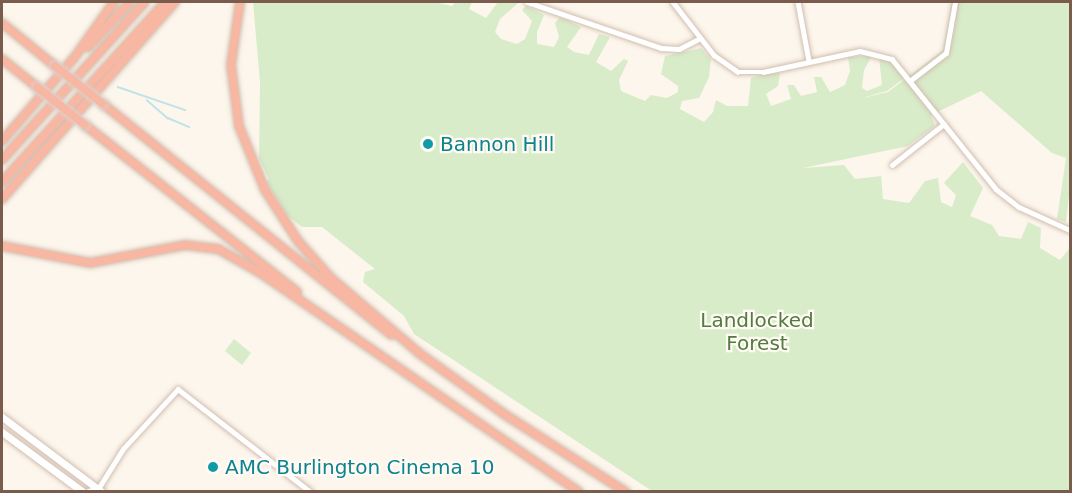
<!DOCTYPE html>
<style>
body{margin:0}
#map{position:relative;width:1072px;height:493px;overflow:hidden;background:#fdf6ec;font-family:"DejaVu Sans",sans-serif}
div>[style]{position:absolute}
.green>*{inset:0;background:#d8ecc9}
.stream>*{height:1.5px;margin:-0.75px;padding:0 0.75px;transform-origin:0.75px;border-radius:0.75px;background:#bfe3e8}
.roads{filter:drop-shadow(0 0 2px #d1beb0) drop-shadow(0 0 2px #d1beb0)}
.street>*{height:4.5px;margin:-2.25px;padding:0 2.25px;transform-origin:2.25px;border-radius:2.25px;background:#fff}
.secondary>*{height:7px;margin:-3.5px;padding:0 3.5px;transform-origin:3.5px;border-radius:3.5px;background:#fff}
.highway>*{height:8px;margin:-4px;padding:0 4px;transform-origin:4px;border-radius:4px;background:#f7b7a3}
.bridges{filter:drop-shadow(0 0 2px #dad1cd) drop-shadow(0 0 2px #dad1cd)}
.highway-bridge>*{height:8px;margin:-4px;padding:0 4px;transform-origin:4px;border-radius:4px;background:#f7b7a3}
.dots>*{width:16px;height:16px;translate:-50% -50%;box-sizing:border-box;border:3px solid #fffaf3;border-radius:50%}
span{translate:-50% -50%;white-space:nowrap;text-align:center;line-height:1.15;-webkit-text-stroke:4.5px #fffaf3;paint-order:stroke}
.culture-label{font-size:20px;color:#0d838f}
.left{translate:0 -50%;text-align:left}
.park-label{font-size:20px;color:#537a41}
.frame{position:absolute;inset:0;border:3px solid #7a5c4d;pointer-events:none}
</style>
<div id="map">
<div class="green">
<i style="clip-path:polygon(253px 2px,435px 2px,452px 6px,455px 2px,472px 2px,469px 9px,486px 18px,498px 2px,513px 2px,518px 3px,500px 19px,495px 32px,501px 39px,517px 44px,525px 39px,532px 21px,522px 10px,526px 6px,544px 15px,537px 32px,537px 44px,554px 47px,559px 37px,555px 23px,560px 17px,581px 27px,567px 47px,574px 52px,589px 55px,599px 34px,610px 37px,596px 62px,611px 71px,624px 59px,628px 61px,619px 80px,621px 91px,645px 101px,651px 95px,667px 98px,678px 92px,678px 86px,661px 74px,665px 56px,701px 48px,711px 59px,709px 77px,699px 98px,682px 101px,680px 109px,704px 122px,713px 112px,716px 100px,727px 106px,748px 106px,751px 78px,764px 74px,780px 73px,778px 86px,766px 94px,771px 106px,791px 99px,787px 85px,794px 85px,801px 96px,817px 92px,814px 77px,821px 77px,830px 92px,845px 85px,850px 71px,848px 57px,872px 56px,864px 70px,862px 88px,867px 91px,882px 85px,879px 57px,897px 66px,906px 77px,887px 91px,858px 99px,888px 92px,943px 50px,952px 2px,1070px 2px,1070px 187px,1066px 222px,1057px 219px,1066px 158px,1052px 153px,981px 91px,931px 115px,935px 126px,908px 146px,803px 168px,844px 165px,855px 179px,881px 176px,883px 199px,909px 203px,925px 181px,938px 178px,941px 202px,952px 207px,956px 195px,944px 183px,963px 162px,983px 188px,970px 216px,992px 225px,999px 236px,1021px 239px,1028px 222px,1041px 228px,1040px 248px,1060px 260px,1070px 248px,1070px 491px,652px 491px,414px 334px,404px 316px,363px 282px,365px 272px,375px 269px,322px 227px,302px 227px,287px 215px,266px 182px,269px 179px,259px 159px,260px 82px)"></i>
<i style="clip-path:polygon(234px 339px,251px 353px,242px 365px,225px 351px)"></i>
</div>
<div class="stream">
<i style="left:118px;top:87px;width:71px;rotate:18.9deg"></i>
<i style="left:147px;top:100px;width:28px;rotate:41deg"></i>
<i style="left:168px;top:118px;width:23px;rotate:23deg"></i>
</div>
<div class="roads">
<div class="street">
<i style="left:527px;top:2px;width:142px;rotate:18.9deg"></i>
<i style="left:661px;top:48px;width:18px;rotate:3deg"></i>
<i style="left:679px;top:49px;width:22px;rotate:-27deg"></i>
<i style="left:673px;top:2px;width:67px;rotate:52.3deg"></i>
<i style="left:714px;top:55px;width:29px;rotate:35deg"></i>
<i style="left:738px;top:72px;width:25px"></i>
<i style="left:763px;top:72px;width:99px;rotate:-12.2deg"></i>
<i style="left:860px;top:51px;width:33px;rotate:14deg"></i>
<i style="left:892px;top:59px;width:166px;rotate:51.3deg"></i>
<i style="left:996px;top:189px;width:29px;rotate:38deg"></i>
<i style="left:1019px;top:207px;width:56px;rotate:24.3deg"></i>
<i style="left:798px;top:2px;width:60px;rotate:79.4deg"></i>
<i style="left:911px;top:80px;width:44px;rotate:-37.6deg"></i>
<i style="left:946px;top:53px;width:52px;rotate:-80deg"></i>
<i style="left:892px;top:165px;width:66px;rotate:-38.3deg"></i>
<i style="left:98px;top:489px;width:47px;rotate:-58deg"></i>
<i style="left:123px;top:449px;width:81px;rotate:-47.5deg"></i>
<i style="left:178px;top:389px;width:168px;rotate:37.8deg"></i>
</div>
<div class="secondary">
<i style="left:2px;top:417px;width:125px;rotate:36.9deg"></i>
<i style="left:2px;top:432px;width:101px;rotate:36.5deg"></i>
<i style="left:88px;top:492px;width:10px;rotate:-17deg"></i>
</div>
<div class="highway">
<i style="left:240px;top:2px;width:64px;rotate:98.1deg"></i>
<i style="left:231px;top:65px;width:62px;rotate:82.5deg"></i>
<i style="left:239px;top:126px;width:69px;rotate:67.9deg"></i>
<i style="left:265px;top:190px;width:61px;rotate:57.1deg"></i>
<i style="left:298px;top:241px;width:50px;rotate:48.3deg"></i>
<i style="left:331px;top:278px;width:116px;rotate:40.4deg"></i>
<i style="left:419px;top:353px;width:105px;rotate:35.7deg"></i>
<i style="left:504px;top:414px;width:145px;rotate:32.6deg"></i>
<i style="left:2px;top:23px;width:68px;rotate:39.1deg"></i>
<i style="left:88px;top:47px;width:62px;rotate:-47deg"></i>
<i style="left:2px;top:59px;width:45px;rotate:38.7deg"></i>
<i style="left:103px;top:104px;width:369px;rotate:38.7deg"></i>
<i style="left:85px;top:125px;width:270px;rotate:38.2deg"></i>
<i style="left:2px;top:141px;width:110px;rotate:-49.1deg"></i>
<i style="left:74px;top:58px;width:69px;rotate:-54.5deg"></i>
<i style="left:2px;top:160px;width:213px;rotate:-47.9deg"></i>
<i style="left:2px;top:182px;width:243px;rotate:-47.8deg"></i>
<i style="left:2px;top:199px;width:262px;rotate:-48.7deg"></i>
<i style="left:2px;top:246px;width:90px;rotate:10.9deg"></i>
<i style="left:90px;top:263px;width:97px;rotate:-10.7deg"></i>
<i style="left:185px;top:245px;width:33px;rotate:7deg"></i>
<i style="left:218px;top:249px;width:47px;rotate:29.3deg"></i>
<i style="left:259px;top:272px;width:388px;rotate:34.5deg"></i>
</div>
</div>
<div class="bridges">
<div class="highway-bridge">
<i style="left:55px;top:66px;width:61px;rotate:38.4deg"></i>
<i style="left:37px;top:87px;width:61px;rotate:38.4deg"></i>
</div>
</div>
<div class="dots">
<i style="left:428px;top:144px;background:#0f9aa8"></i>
<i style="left:213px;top:467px;background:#0f9aa8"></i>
</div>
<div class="culture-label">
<span class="left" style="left:440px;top:144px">Bannon Hill</span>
<span class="left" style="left:225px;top:467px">AMC Burlington Cinema 10</span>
</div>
<div class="park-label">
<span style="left:757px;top:332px">Landlocked<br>Forest</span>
</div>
<div class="frame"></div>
</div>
